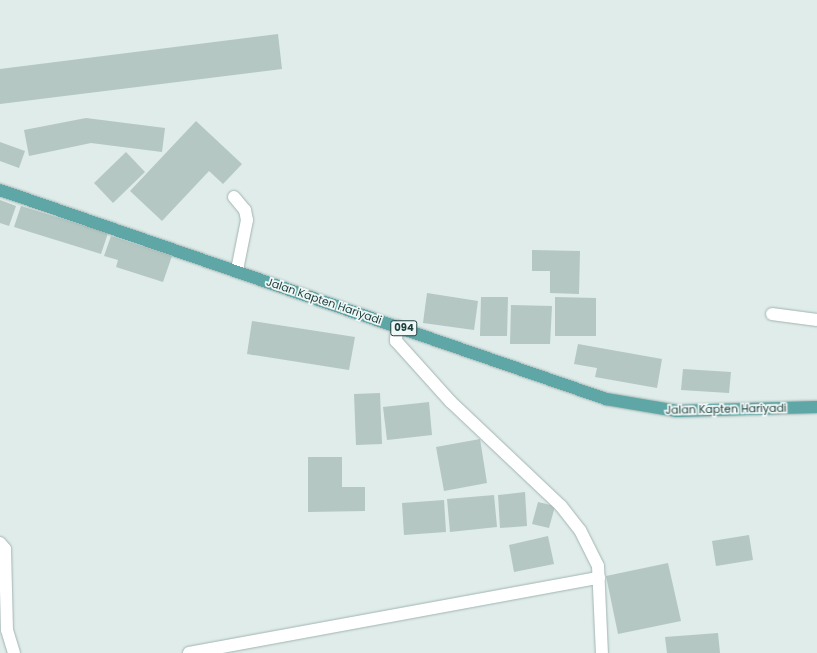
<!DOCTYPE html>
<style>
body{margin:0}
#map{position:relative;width:817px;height:653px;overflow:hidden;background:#dfece9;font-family:Poppins,sans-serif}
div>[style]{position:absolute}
.building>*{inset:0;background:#b4c7c3}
.roads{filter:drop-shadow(0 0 1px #a1b4b2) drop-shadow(0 0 1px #a1b4b2)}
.minor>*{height:12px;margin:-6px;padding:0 6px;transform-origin:6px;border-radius:6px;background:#fff}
.major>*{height:12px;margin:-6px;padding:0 6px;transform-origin:6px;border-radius:6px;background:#5ea7a6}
span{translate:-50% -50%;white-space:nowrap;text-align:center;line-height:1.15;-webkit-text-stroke:3.5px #eff8f6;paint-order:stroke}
.shield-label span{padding:1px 3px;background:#eff8f6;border:1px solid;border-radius:3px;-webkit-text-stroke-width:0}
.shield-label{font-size:10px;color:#1e3e3d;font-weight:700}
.street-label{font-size:11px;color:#1e3e3d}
</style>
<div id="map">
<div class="building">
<i style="clip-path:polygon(278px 34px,282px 69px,0 104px,0 69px)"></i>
<i style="clip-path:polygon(86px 118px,165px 128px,162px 152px,91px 143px,29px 156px,24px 130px)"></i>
<i style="clip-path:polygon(196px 121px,242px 164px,223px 184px,209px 171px,162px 221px,130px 191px)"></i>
<i style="clip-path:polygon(0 142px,25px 151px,19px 168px,0 161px)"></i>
<i style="clip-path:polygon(126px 152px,145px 172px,113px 203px,94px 183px)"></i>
<i style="clip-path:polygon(0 200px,16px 206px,9px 226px,0 223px)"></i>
<i style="clip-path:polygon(21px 206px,108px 233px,101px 254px,14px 227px)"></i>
<i style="clip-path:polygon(111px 236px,172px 256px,163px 282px,116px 267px,118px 260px,104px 256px)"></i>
<i style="clip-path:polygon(532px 250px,580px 251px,579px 294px,550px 293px,550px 271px,532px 271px)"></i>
<i style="clip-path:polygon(427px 293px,478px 301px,474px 330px,423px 323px)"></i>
<i style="clip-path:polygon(481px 297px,508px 297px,507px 336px,480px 336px)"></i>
<i style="clip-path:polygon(555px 297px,596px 298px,596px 336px,555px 336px)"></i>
<i style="clip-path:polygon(511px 305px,552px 306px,550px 344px,510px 344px)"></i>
<i style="clip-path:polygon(252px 321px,355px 337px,349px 370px,247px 354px)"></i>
<i style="clip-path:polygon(578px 344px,662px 359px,657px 388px,595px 377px,597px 368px,574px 364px)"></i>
<i style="clip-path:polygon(683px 369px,731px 372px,729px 393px,681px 390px)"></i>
<i style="clip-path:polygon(380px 393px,382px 444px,356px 445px,354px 394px)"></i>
<i style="clip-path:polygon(429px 402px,432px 435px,387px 440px,383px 407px)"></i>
<i style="clip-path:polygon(480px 439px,487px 483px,444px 491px,436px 447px)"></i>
<i style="clip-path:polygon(308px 457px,342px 457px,342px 487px,365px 487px,365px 511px,308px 512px)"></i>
<i style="clip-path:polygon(525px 492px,527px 526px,500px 528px,498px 495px)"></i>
<i style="clip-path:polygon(494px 495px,497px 527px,450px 532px,447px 499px)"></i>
<i style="clip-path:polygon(444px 500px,446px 532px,404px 535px,402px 503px)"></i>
<i style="clip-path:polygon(538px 502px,555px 506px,549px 528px,532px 524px)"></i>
<i style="clip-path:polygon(749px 535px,753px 560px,716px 566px,712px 541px)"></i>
<i style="clip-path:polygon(548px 536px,554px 564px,514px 572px,509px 545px)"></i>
<i style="clip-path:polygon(668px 563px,681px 621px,618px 634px,606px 576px)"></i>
<i style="clip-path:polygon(718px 633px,720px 653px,667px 653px,665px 637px)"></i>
</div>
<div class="roads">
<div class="minor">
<i style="left:234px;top:197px;width:17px;rotate:50deg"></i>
<i style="left:245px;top:210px;width:10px;rotate:79deg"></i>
<i style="left:247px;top:220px;width:51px;rotate:101.3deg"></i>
<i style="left:772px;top:314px;width:45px;rotate:7.6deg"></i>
<i style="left:397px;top:326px;width:15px;rotate:94deg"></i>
<i style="left:396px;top:341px;width:82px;rotate:48deg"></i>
<i style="left:451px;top:402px;width:151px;rotate:43.4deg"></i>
<i style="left:561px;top:506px;width:31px;rotate:52deg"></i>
<i style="left:580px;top:530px;width:40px;rotate:63.4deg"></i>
<i style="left:598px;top:566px;width:87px;rotate:87.4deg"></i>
<i style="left:0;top:543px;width:8px;rotate:50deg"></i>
<i style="left:5px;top:549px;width:81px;rotate:88.6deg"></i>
<i style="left:7px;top:630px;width:24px;rotate:73deg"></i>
<i style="left:189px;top:653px;width:417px;rotate:-10.4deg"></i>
</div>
<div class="major">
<i style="left:0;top:190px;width:641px;rotate:19.03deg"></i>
<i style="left:606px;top:399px;width:72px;rotate:9.6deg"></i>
<i style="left:677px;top:411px;width:140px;rotate:-1.6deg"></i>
</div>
</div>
<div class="shield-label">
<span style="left:404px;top:328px">094</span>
</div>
<div class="street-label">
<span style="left:324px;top:301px;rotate:19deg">Jalan Kapten Hariyadi</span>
<span style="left:726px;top:409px;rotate:-1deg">Jalan Kapten Hariyadi</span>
</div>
</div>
